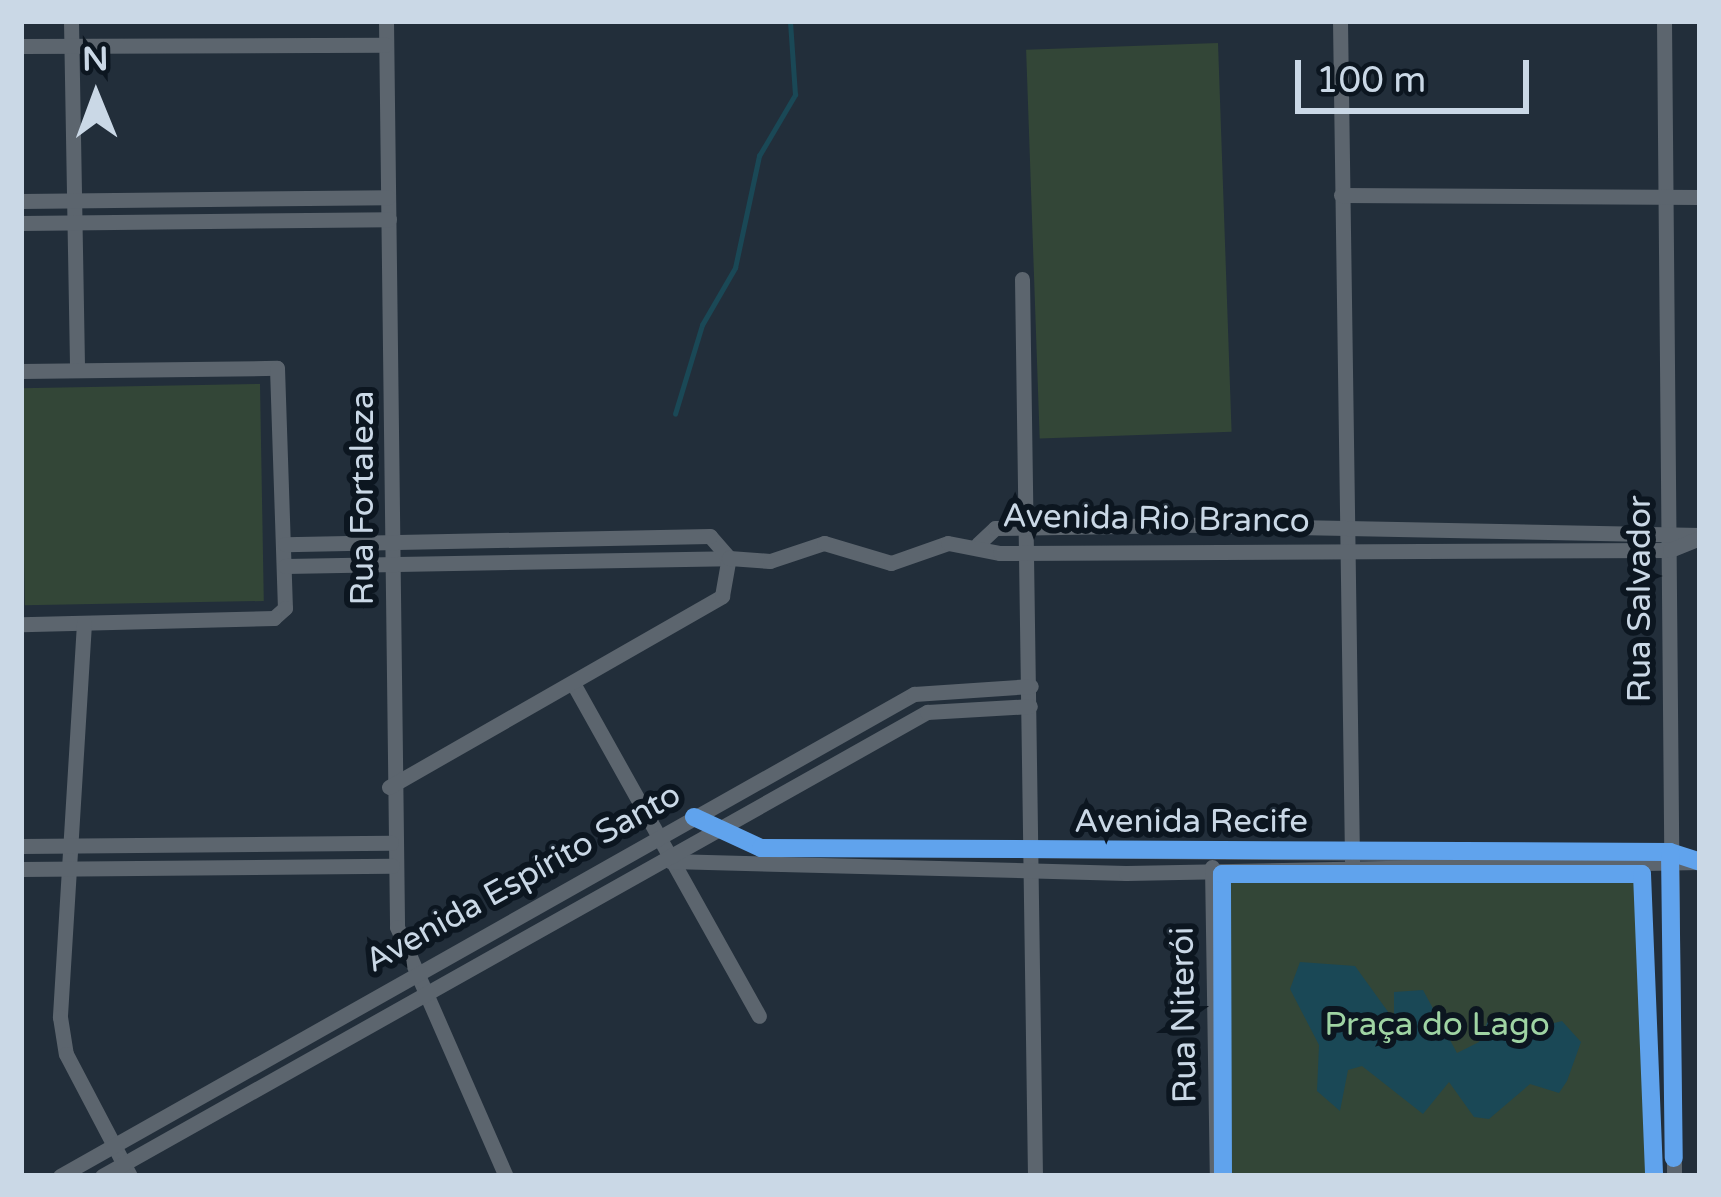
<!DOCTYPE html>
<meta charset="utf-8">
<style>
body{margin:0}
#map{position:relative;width:1721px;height:1197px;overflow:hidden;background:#222e3a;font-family:"Varela Round",sans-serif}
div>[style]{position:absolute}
.green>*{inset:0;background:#334637;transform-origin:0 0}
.water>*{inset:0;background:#1a4856}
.stream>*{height:4.5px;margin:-2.25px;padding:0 2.25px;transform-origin:2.25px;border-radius:2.25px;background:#1a4856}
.minor>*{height:15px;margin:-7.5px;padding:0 7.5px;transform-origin:7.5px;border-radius:7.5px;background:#5c656e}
.cycleway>*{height:18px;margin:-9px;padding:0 9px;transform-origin:9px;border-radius:9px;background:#60a3ed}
span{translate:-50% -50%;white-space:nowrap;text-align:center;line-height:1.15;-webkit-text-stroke:12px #0c1620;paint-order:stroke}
.street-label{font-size:33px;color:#cad8e6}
.park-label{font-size:33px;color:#9fd4a3}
.frame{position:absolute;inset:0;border:24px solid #cad8e6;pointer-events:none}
.north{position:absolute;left:36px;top:36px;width:120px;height:120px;-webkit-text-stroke:9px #0c1620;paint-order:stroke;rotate:359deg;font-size:33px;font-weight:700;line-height:48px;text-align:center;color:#cad8e6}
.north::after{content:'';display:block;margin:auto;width:42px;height:54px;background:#cad8e6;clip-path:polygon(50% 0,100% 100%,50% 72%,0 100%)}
.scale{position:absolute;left:1295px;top:60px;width:234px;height:54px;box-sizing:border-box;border:6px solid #cad8e6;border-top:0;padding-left:15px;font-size:36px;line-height:42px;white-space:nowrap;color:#cad8e6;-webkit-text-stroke:9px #0c1620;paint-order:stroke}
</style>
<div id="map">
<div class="green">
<i style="left:1218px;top:43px;width:389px;height:192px;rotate:88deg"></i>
<i style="left:260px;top:384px;width:217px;height:239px;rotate:89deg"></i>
<i style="left:1222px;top:874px;width:425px;height:302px"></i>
</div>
<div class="water">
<i style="clip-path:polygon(1300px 962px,1355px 966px,1394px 1020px,1394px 992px,1423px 990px,1457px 1053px,1479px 1042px,1490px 1016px,1510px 1014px,1527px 1030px,1562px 1021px,1581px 1042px,1567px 1081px,1559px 1093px,1530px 1084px,1489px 1119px,1474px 1117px,1449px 1082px,1423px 1114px,1362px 1066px,1348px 1070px,1340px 1111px,1317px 1091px,1319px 1045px,1290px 989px)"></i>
</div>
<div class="stream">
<i style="left:675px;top:414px;width:93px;rotate:-73.1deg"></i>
<i style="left:702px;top:325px;width:66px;rotate:-59.9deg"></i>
<i style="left:735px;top:268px;width:115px;rotate:-77.9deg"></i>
<i style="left:759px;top:156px;width:71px;rotate:-59.5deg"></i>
<i style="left:795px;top:95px;width:74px;rotate:-93.9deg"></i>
</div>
<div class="minor">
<i style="left:71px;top:21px;width:349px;rotate:89deg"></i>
<i style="left:386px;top:21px;width:906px;rotate:89.3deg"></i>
<i style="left:397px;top:927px;width:272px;rotate:66.4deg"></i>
<i style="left:1340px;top:21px;width:841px;rotate:89.18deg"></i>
<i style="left:1664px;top:21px;width:1155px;rotate:89.5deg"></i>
<i style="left:21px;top:46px;width:365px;rotate:-0.2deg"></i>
<i style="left:1341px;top:195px;width:359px;rotate:0.3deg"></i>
<i style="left:21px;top:201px;width:367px;rotate:-0.6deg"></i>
<i style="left:21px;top:223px;width:368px;rotate:-0.6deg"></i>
<i style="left:1022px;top:279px;width:897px;rotate:89.17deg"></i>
<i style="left:21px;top:371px;width:256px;rotate:-0.7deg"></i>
<i style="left:277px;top:368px;width:240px;rotate:88.1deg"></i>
<i style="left:285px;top:608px;width:15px;rotate:138deg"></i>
<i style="left:274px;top:618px;width:253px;rotate:178.6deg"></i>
<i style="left:978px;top:544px;width:23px;rotate:-43deg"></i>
<i style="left:995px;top:528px;width:202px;rotate:-0.9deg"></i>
<i style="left:1197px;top:525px;width:503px;rotate:1.14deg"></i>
<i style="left:285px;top:566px;width:444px;rotate:-1deg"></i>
<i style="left:729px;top:558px;width:29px;rotate:-131deg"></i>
<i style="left:710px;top:536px;width:425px;rotate:178.9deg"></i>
<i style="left:84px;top:623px;width:395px;rotate:93.5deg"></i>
<i style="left:60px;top:1017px;width:37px;rotate:81deg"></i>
<i style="left:66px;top:1054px;width:138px;rotate:62.3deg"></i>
<i style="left:574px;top:685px;width:379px;rotate:60.8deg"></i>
<i style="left:389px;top:787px;width:384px;rotate:-29.8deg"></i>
<i style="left:722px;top:596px;width:39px;rotate:-80deg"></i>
<i style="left:729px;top:558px;width:41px;rotate:4.2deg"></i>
<i style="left:770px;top:561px;width:57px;rotate:-18.4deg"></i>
<i style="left:824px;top:543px;width:70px;rotate:16.6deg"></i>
<i style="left:891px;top:563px;width:60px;rotate:-19.3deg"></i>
<i style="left:948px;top:543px;width:53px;rotate:10.9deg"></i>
<i style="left:1000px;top:553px;width:670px;rotate:-0.26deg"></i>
<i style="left:1670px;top:550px;width:32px;rotate:-22deg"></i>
<i style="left:694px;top:817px;width:74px;rotate:24.8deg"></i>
<i style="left:761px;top:848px;width:917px;rotate:0.44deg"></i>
<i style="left:21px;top:846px;width:370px;rotate:-0.5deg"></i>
<i style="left:670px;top:861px;width:456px;rotate:1.5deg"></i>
<i style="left:1126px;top:873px;width:574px;rotate:-1.1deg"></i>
<i style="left:1212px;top:867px;width:309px;rotate:89.1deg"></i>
<i style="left:21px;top:869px;width:371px;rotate:-0.5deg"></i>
<i style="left:60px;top:1176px;width:981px;rotate:-29.44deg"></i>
<i style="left:914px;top:694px;width:117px;rotate:-3.9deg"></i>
<i style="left:102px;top:1176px;width:947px;rotate:-29.35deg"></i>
<i style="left:927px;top:712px;width:103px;rotate:-3.3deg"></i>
</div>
<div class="cycleway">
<i style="left:694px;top:817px;width:74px;rotate:24.8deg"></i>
<i style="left:761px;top:848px;width:909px;rotate:0.25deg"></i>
<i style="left:1670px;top:852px;width:32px;rotate:18deg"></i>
<i style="left:1670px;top:852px;width:306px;rotate:89.3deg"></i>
<i style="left:1223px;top:1176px;width:302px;rotate:-90.2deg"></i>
<i style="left:1222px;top:874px;width:420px"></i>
<i style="left:1642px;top:874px;width:302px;rotate:87.7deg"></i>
</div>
<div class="street-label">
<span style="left:363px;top:498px;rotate:-90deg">Rua Fortaleza</span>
<span style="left:1156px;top:519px;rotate:1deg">Avenida Rio Branco</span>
<span style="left:1640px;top:599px;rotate:-90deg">Rua Salvador</span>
<span style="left:1191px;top:822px">Avenida Recife</span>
<span style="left:523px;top:878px;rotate:-29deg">Avenida Espírito Santo</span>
<span style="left:1184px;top:1015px;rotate:-91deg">Rua Niterói</span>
</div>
<div class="park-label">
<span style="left:1437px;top:1025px">Praça do Lago</span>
</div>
<div class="frame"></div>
<div class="north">N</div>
<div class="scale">100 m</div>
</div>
